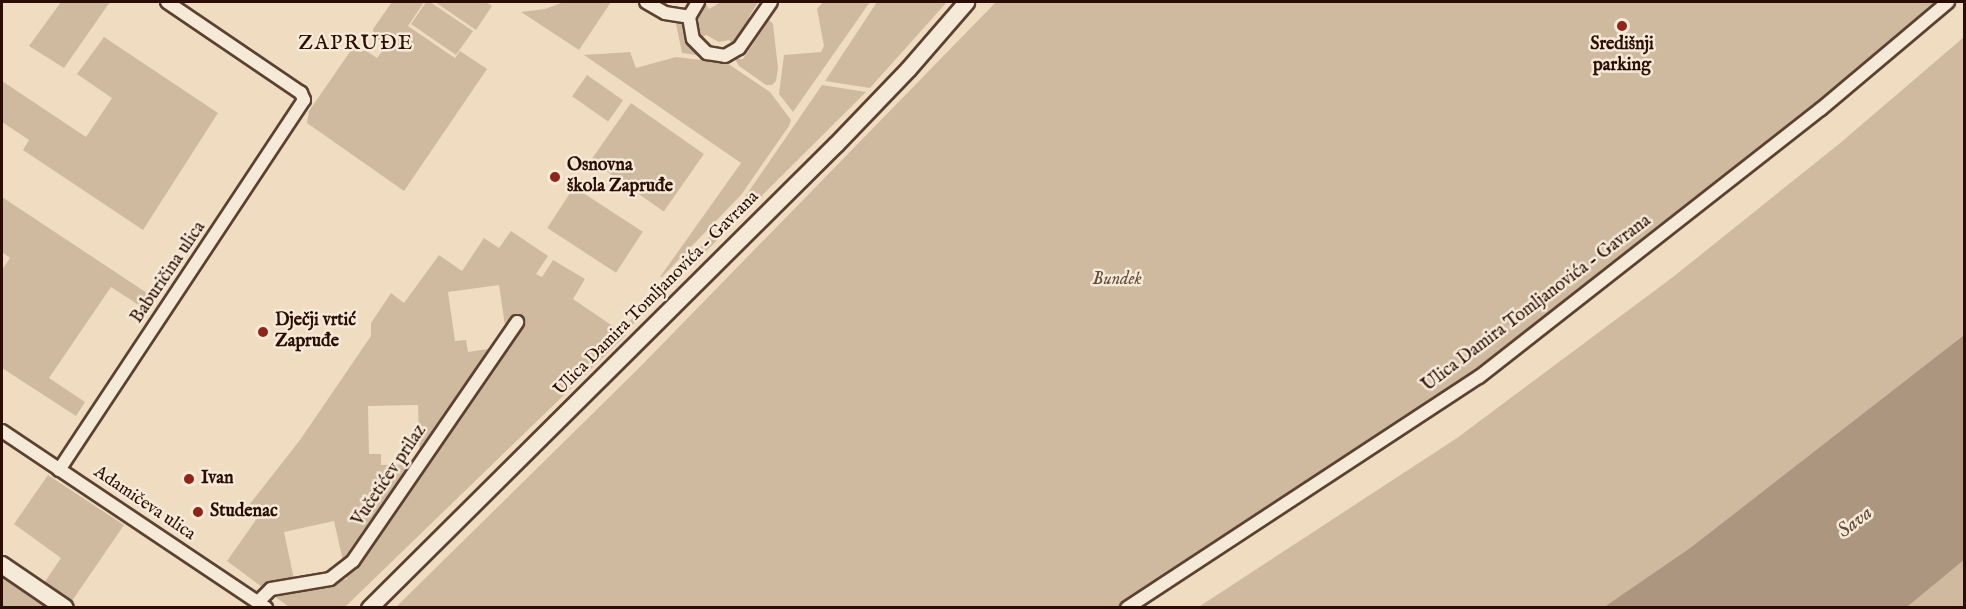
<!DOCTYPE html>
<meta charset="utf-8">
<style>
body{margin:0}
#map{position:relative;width:1966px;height:609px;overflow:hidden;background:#f0ddc1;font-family:"IM FELL English",serif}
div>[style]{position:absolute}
.green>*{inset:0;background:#cfbaa0;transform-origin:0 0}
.water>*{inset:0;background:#ad9680}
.roads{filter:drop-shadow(2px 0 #5c4131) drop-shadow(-2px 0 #5c4131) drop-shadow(0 2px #5c4131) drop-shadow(0 -2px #5c4131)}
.minor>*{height:12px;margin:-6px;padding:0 6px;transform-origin:6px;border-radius:6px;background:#f5e9d7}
.tertiary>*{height:15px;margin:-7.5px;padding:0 7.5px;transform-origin:7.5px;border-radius:7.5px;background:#f5e9d7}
.secondary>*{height:16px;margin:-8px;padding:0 8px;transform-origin:8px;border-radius:8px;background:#f5e9d7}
.dots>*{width:16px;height:16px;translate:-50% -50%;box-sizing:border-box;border:3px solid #f5e9d7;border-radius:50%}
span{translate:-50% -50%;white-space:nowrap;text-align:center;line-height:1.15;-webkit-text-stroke:5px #f5e9d7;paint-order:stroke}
.poi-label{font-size:18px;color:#2b0d01;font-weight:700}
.left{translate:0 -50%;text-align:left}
.street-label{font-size:18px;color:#2b0d01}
.park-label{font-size:18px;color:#644a39;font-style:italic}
.water-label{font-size:20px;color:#664b3a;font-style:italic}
.quarter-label{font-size:21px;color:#2b0d01;letter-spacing:1.5px}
.frame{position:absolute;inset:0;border:3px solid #2b0d01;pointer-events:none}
</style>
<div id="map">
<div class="green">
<i style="clip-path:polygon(61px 2px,110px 2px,64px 68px,29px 46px)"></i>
<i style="clip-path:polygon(392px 2px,424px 2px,408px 26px,455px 58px,460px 51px,487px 69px,404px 191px,307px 123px,309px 111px,354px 46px,361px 52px,365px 50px,377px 58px,387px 45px,374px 37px,373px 29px)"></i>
<i style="clip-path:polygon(426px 2px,430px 2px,473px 31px,456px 55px,411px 24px)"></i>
<i style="clip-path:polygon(435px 2px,486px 2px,492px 6px,476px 30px)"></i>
<i style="clip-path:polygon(564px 2px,611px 2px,579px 50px,521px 12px,545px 9px)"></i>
<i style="clip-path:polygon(705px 2px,709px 9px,721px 2px,758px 2px,749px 17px,753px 22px,743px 37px,726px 51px,731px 42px,729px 40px,719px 42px,706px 35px,699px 39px,697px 13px)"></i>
<i style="clip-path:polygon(823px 2px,870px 2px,793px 112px,779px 94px,784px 55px,821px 52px,824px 46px,817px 9px)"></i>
<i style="clip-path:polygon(877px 2px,947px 2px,870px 88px,825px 81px)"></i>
<i style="clip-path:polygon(996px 2px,1943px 2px,1825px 104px,1490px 366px,1186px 565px,1117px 607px,395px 608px,638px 369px)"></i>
<i style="clip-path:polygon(675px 19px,682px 23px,690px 43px,702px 56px,682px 53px)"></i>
<i style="clip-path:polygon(769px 20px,773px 24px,778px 68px,776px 81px,772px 85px,766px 85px,739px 66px,735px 59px,743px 59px)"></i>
<i style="clip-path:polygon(104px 37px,218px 113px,143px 230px,23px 150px,29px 140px,2px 122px,2px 81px,86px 137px,112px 98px,77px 74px)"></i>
<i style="clip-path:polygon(1964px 37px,1964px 335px,1690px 548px,1604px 607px,1197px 608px,1457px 438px,1673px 277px,1839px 144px)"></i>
<i style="clip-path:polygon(630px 52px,636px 68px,676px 57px,727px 63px,770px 92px,791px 120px,789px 126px,741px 195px,662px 277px,660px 277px,741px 163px,584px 55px)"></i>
<i style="left:587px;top:75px;width:44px;height:26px;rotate:35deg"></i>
<i style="clip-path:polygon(evenodd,822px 85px,866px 92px,624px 333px,626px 335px,345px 607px,289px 607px,227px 561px,260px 514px,249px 505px,300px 440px,371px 336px,371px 323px,391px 293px,404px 303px,439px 255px,462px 271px,484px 238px,499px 248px,511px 231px,548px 256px,536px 274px,542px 277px,553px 260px,585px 279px,573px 299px,620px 331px,690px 259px,747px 194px,822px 85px,499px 285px,508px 346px,468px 352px,466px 340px,455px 341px,448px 292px,499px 285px,822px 85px,418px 405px,420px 464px,381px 465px,381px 454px,369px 454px,368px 406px,418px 405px,822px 85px,334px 521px,347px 579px,308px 588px,305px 577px,294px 579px,284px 532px,334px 521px)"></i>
<i style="left:631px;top:103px;width:89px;height:70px;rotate:35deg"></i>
<i style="left:574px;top:187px;width:82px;height:49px;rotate:33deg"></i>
<i style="clip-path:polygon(2px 197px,156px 299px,148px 311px,111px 287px,49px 378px,85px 402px,76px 416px,2px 368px,2px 270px,10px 258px,2px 252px)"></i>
<i style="clip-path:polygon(48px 475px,124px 525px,72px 601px,44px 583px,61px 558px,14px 524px)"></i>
<i style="clip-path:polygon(1964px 560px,1964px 607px,1907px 607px)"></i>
<i style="clip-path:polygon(2px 577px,48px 607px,2px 607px)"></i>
</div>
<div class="water">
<i style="clip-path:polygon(1964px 335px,1964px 560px,1907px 607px,1604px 607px,1690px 548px)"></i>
</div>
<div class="roads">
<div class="minor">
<i style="left:646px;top:2px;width:22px;rotate:30deg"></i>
<i style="left:665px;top:13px;width:24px;rotate:9deg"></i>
<i style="left:698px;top:2px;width:17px;rotate:121deg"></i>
<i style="left:689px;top:17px;width:22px;rotate:80deg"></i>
<i style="left:693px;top:39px;width:20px;rotate:45deg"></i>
<i style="left:707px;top:53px;width:18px;rotate:9deg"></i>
<i style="left:725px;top:56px;width:16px;rotate:-30deg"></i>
<i style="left:739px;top:48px;width:56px;rotate:-55.2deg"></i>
<i style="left:2px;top:431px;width:318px;rotate:33.8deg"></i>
<i style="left:59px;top:470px;width:444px;rotate:-56.5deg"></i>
<i style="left:304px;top:100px;width:8px;rotate:-113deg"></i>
<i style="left:301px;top:93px;width:162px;rotate:-145.8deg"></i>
<i style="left:258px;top:602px;width:18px;rotate:-45deg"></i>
<i style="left:271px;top:589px;width:60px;rotate:-9.6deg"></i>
<i style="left:330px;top:579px;width:29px;rotate:-38deg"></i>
<i style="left:353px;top:561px;width:290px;rotate:-55.5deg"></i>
<i style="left:1127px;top:608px;width:421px;rotate:-33.3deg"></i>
<i style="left:1479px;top:377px;width:434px;rotate:-38.1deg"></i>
<i style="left:1821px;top:109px;width:166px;rotate:-40.1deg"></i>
</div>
<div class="tertiary">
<i style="left:369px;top:608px;width:658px;rotate:-44.82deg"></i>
<i style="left:836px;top:144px;width:104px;rotate:-46.2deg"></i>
<i style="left:908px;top:69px;width:89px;rotate:-49.1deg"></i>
</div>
<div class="secondary">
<i style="left:2px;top:565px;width:76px;rotate:34.3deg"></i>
</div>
</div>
<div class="dots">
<i style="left:1622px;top:26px;background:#8f2418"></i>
<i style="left:555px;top:177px;background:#8f2418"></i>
<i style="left:263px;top:332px;background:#8f2418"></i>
<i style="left:189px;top:479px;background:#8f2418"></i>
<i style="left:198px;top:512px;background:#8f2418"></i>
</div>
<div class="poi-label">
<span style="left:1622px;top:56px">Središnji<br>parking</span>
<span class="left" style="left:567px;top:177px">Osnovna<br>škola Zapruđe</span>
<span class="left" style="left:275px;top:332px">Dječji vrtić<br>Zapruđe</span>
<span class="left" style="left:201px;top:479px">Ivan</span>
<span class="left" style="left:210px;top:512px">Studenac</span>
</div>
<div class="street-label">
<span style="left:169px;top:273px;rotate:-56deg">Baburičina ulica</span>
<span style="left:657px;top:294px;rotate:-45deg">Ulica Damira Tomljanovića - Gavrana</span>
<span style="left:1537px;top:304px;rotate:-37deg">Ulica Damira Tomljanovića - Gavrana</span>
<span style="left:390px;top:476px;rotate:-56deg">Vučetićev prilaz</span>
<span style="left:144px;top:504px;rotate:34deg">Adamičeva ulica</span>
</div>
<div class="park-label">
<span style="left:1117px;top:280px">Bundek</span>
</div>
<div class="water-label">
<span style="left:1855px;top:522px;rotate:-38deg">Sava</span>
</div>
<div class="quarter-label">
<span style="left:356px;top:44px">ZAPRUĐE</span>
</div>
<div class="frame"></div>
</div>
